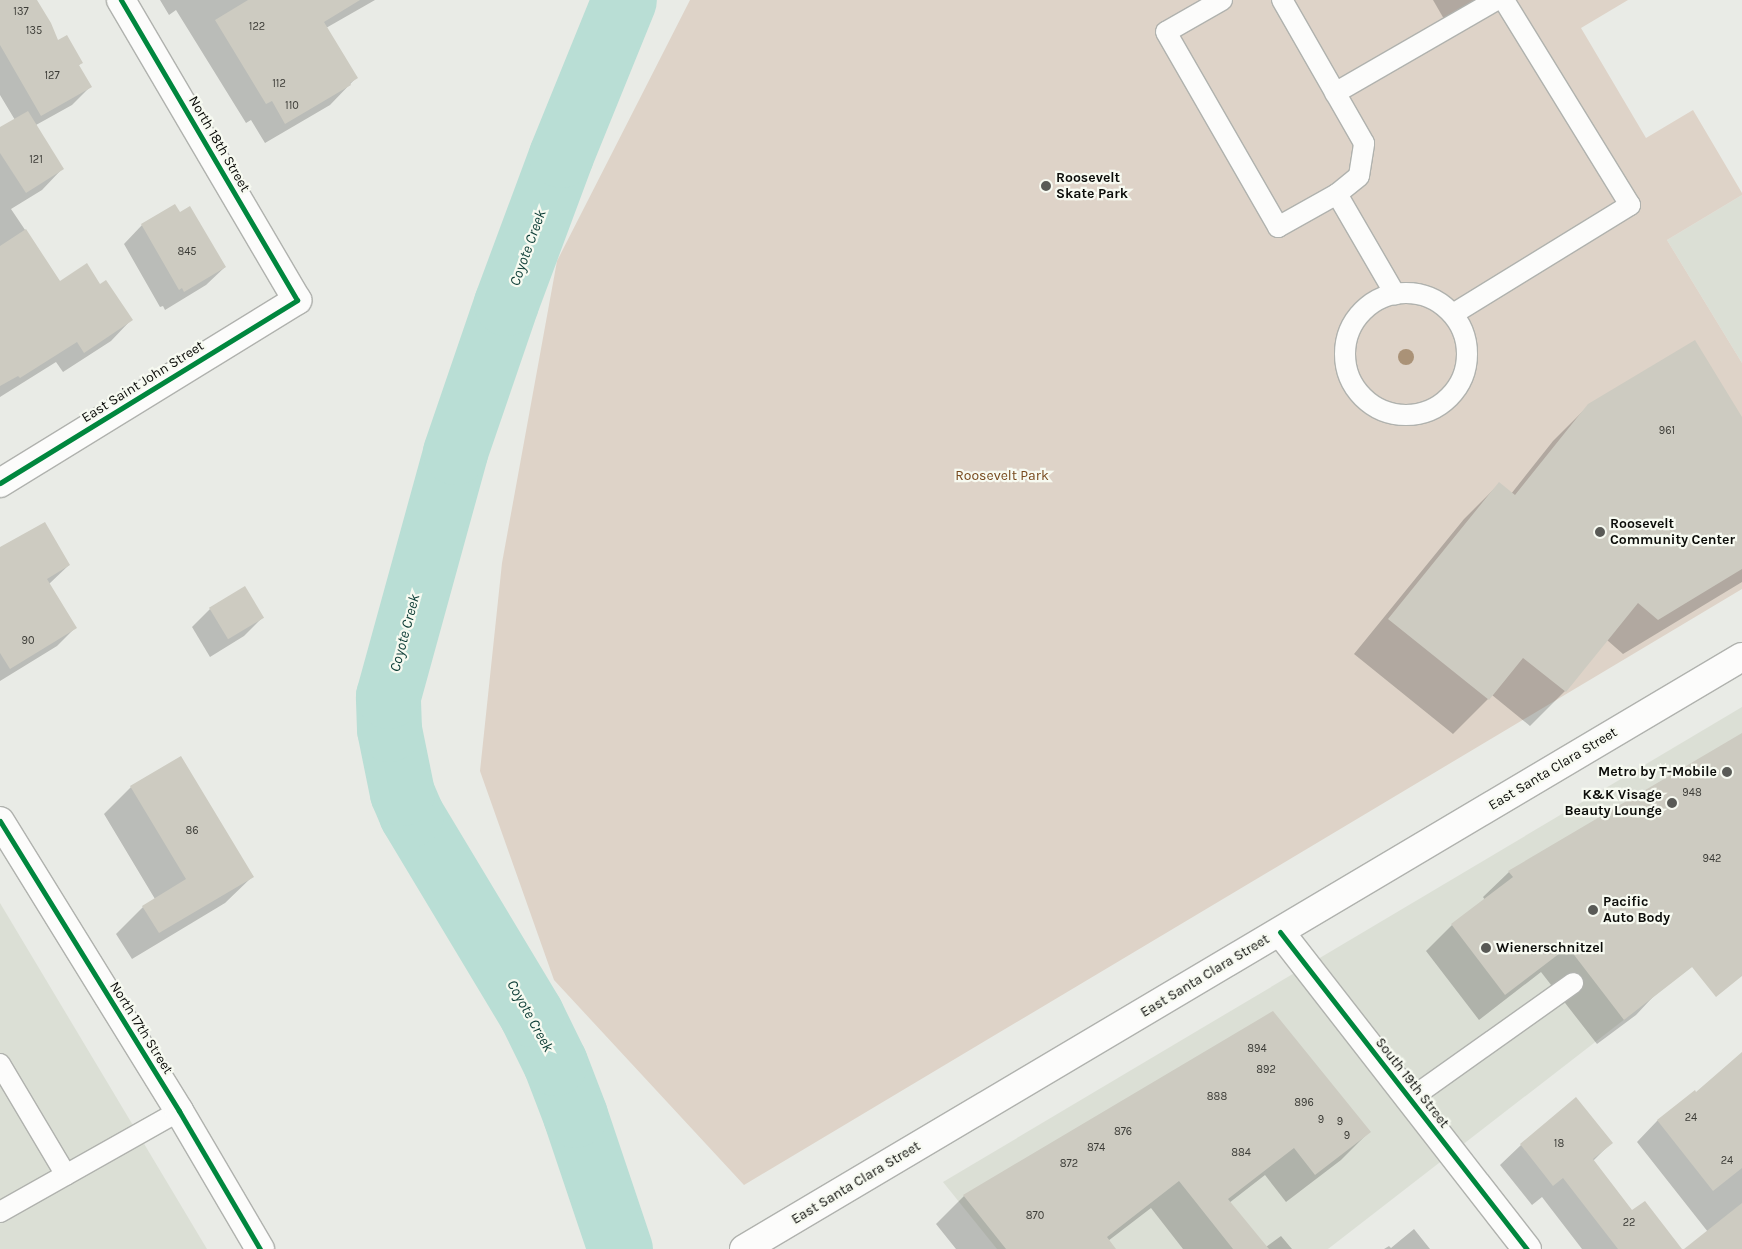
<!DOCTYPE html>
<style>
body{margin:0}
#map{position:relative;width:1742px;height:1249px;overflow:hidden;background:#e9ebe6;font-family:Karla,sans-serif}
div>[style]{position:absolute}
.built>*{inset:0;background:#dbdfd5}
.green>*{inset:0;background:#ded3c8}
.shadow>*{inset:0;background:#0003}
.river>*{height:65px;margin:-32.5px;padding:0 32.5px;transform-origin:32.5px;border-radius:32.5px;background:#b9ded5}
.building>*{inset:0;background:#cdcbc1;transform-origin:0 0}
.roads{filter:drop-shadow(1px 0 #b0b2ae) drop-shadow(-1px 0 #b0b2ae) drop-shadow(0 1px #b0b2ae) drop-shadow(0 -1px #b0b2ae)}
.service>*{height:20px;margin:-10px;padding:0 10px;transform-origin:10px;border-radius:10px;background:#fcfcfb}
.service>.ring{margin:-10px;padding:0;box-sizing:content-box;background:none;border:20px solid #fcfcfb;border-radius:50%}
.minor>*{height:28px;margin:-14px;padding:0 14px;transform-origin:14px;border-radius:14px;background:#fcfcfb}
.tertiary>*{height:28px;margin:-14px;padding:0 14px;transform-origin:14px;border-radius:14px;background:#fcfcfb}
.secondary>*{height:28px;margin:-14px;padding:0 14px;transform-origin:14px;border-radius:14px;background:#fcfcfb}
.primary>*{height:28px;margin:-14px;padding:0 14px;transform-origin:14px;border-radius:14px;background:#fcfcfb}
.cycleway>*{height:5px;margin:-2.5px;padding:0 2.5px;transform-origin:2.5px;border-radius:2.5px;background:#00873e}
.trees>*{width:16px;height:16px;margin:-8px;border-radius:50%;background:#aa9277}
.dots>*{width:14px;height:14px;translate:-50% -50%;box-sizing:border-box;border:2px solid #f7faf1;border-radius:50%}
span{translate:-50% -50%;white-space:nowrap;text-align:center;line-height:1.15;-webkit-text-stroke:4.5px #f7faf1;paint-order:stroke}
.number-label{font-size:11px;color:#3c3c37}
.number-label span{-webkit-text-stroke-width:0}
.street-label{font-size:14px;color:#0b0c09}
.poi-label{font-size:14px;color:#0b0c09;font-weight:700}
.left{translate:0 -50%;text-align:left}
.right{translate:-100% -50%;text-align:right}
.park-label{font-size:14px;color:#77491d}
.water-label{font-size:15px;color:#0c3c35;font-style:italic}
</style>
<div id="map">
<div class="built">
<i style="clip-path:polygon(1742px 195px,1742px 363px,1667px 240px)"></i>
<i style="clip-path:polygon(1742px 707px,1742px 925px,1692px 967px,1328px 1249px,997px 1249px,943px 1182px)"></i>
<i style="clip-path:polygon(0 903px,207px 1249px,0 1249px)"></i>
</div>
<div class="green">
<i style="clip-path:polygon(690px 0,1628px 0,1581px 28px,1646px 138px,1693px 110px,1742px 193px,1742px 195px,1667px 240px,1742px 363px,1742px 589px,744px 1185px,554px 980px,480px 771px,502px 563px,557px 261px)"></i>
</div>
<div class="shadow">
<i style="clip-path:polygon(0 0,36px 0,57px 42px,82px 62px,78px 66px,90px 87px,72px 105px,36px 125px,62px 169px,42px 190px,11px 209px,60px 282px,100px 286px,131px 320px,111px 341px,63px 372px,56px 362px,0 397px,0 128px,15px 120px,0 95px)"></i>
<i style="clip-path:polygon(160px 0,375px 0,326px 28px,356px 78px,330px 105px,265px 143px,251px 120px,246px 123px,176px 10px,169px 15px)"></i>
<i style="clip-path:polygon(1433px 0,1476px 0,1444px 19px)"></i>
<i style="clip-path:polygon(142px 225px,225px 267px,206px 285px,165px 310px,163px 306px,160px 307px,124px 244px)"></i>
<i style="clip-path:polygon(1589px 405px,1742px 420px,1742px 582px,1623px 654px,1607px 640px,1565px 691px,1530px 726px,1492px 695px,1453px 734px,1354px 654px,1464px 519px,1499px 484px,1511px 494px,1553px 441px)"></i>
<i style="clip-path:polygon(0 550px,69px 565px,49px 584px,75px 628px,57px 646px,0 681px)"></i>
<i style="clip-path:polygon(210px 609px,262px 618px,244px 636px,210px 657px,192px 627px)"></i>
<i style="clip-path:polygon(1732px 740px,1742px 752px,1742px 902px,1636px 1015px,1597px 1044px,1541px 972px,1479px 1020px,1426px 951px,1452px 925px,1485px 900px,1483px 897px,1509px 872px)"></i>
<i style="clip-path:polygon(131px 787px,252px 877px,225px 903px,132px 959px,116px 934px,143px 907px,155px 899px,104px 814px)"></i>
<i style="clip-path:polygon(1742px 1054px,1742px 1249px,1686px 1249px,1708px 1232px,1637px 1142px,1657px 1121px,1695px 1092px,1696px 1094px)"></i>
<i style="clip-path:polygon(1369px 1132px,1341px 1160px,1286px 1202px,1265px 1175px,1229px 1203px,1266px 1247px,1281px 1236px,1292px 1249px,1183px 1249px,1151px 1208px,1108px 1241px,1114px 1249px,956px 1249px,936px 1224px,964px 1196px)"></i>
<i style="clip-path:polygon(1611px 1143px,1593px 1161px,1632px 1211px,1681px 1249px,1582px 1249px,1542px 1197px,1532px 1205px,1500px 1165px,1521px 1145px)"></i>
<i style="clip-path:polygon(1414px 1229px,1430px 1249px,1384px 1249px,1389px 1246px,1391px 1248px)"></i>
</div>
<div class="river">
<i style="left:620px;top:1249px;width:141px;rotate:-108.6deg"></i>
<i style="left:575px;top:1115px;width:56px;rotate:-111deg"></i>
<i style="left:555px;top:1063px;width:55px;rotate:-116.1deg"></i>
<i style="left:531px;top:1014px;width:233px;rotate:-121deg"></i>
<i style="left:411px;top:814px;width:23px;rotate:-113deg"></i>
<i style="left:402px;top:793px;width:65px;rotate:-101.5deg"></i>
<i style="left:389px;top:729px;width:33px;rotate:-92deg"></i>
<i style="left:388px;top:696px;width:253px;rotate:-74.6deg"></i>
<i style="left:455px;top:452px;width:157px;rotate:-71.1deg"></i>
<i style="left:506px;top:303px;width:158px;rotate:-69.6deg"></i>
<i style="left:561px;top:155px;width:167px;rotate:-67.9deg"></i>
</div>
<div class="building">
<i style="clip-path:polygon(0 0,37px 0,51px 23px,58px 40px,67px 35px,83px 63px,79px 65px,92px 87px,41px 116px,0 45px)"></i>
<i style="clip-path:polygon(248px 0,360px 0,324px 22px,358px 78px,350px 83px,351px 85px,285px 124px,272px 101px,266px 104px,215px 20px)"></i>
<i style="clip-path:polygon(28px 111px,64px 169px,26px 193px,0 153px,0 127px)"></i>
<i style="clip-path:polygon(175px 204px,180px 212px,190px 206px,226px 267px,184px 292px,182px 288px,179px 290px,141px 224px)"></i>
<i style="clip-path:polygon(26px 229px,60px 281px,87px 263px,100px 284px,106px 280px,133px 320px,84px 353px,77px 342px,20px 378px,18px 376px,0 386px,0 246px)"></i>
<i style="clip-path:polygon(1695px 340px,1742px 417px,1742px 569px,1658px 620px,1638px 603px,1566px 692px,1523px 658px,1489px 700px,1388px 619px,1499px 482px,1515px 495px,1588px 404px)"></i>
<i style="clip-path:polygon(45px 522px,70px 565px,47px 579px,77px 628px,10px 669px,0 653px,0 547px)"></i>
<i style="left:245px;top:586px;width:37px;height:42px;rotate:59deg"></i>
<i style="clip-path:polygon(1742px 733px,1742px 976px,1716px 997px,1692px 967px,1624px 1020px,1568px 947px,1505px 995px,1451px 924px,1513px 877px,1508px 871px)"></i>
<i style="clip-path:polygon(181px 756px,254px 877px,159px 933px,142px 906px,186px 879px,130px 786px)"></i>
<i style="clip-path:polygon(1273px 1011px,1371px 1132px,1315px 1175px,1294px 1148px,1228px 1199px,1269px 1249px,1233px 1249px,1179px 1181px,1107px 1237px,1116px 1249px,1006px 1249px,963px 1195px)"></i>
<i style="clip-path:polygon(1742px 1052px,1742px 1168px,1713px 1191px,1657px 1120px,1695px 1090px,1696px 1092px)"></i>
<i style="clip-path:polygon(1576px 1097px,1613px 1143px,1593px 1159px,1632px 1210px,1645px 1201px,1682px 1249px,1618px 1249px,1563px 1178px,1553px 1186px,1520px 1144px)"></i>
<i style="clip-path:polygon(1742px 1203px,1742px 1249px,1684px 1249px)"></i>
</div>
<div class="roads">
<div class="service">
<i style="left:1222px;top:0;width:64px;rotate:150.3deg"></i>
<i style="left:1166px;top:32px;width:225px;rotate:60.1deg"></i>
<i style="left:1278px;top:227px;width:68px;rotate:-29.2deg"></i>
<i style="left:1337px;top:194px;width:28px;rotate:-39deg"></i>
<i style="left:1359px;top:176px;width:33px;rotate:-81deg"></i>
<i style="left:1364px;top:143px;width:165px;rotate:-119.8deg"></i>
<i style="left:1335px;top:93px;width:186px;rotate:-30deg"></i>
<i style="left:1337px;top:194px;width:116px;rotate:59.9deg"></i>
<i class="ring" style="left:1345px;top:293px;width:102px;height:102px"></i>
<i style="left:1453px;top:314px;width:208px;rotate:-31.6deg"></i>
<i style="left:1630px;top:205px;width:241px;rotate:-121.6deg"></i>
<i style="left:0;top:1064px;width:129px;rotate:59.3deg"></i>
<i style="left:1410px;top:1099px;width:200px;rotate:-35.4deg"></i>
<i style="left:0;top:1212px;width:206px;rotate:-29.4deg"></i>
</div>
<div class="minor">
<i style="left:0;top:483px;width:349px;rotate:-31.6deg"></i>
<i style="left:1280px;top:932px;width:402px;rotate:52.1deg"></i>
</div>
<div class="tertiary">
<i style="left:121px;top:0;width:348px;rotate:59.6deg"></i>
</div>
<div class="secondary">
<i style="left:0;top:821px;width:341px;rotate:58.3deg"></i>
<i style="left:179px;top:1111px;width:160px;rotate:59.6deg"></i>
</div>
<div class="primary">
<i style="left:744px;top:1249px;width:1160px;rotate:-30.68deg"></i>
</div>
</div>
<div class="cycleway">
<i style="left:0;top:483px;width:349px;rotate:-31.6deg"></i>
<i style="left:297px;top:300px;width:348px;rotate:-120.4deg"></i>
<i style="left:0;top:821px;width:341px;rotate:58.3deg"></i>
<i style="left:179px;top:1111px;width:160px;rotate:59.6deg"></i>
<i style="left:1280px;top:932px;width:402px;rotate:52.1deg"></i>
</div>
<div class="trees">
<i style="left:1406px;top:357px"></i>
</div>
<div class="dots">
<i style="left:1046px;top:186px;background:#595a56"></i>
<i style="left:1600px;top:532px;background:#595a56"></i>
<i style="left:1727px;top:772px;background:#595a56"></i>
<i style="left:1672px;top:803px;background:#595a56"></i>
<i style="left:1593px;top:910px;background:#595a56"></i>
<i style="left:1486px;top:948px;background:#595a56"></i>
</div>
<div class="number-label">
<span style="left:21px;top:12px">137</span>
<span style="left:257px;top:27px">122</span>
<span style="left:34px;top:31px">135</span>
<span style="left:52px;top:76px">127</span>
<span style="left:279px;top:84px">112</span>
<span style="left:292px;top:106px">110</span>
<span style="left:36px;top:160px">121</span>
<span style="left:187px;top:252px">845</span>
<span style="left:1667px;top:431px">961</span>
<span style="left:28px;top:641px">90</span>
<span style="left:1692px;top:793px">948</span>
<span style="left:192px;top:831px">86</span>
<span style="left:1712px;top:859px">942</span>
<span style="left:1257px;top:1049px">894</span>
<span style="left:1266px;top:1070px">892</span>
<span style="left:1217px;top:1097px">888</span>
<span style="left:1304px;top:1103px">896</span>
<span style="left:1691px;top:1118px">24</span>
<span style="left:1321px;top:1120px">9</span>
<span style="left:1340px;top:1122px">9</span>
<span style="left:1123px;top:1132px">876</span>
<span style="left:1347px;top:1136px">9</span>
<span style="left:1559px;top:1144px">18</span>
<span style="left:1096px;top:1148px">874</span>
<span style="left:1241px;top:1153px">884</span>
<span style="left:1727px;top:1161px">24</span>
<span style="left:1069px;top:1164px">872</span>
<span style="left:1035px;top:1216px">870</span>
<span style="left:1629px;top:1223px">22</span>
</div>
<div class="street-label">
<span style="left:219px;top:144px;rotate:60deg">North 18th Street</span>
<span style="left:143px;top:382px;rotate:-32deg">East Saint John Street</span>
<span style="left:1553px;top:769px;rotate:-31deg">East Santa Clara Street</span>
<span style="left:1205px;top:976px;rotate:-31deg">East Santa Clara Street</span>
<span style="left:141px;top:1028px;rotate:58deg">North 17th Street</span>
<span style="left:1412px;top:1083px;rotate:52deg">South 19th Street</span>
<span style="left:856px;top:1183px;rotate:-31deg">East Santa Clara Street</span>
</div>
<div class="poi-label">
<span class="left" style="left:1056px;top:186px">Roosevelt<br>Skate Park</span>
<span class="left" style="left:1610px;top:532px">Roosevelt<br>Community Center</span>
<span class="right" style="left:1717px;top:772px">Metro by T-Mobile</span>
<span class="right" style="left:1662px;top:803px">K&amp;K Visage<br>Beauty Lounge</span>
<span class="left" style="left:1603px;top:910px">Pacific<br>Auto Body</span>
<span class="left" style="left:1496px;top:948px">Wienerschnitzel</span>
</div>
<div class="park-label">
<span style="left:1002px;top:476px">Roosevelt Park</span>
</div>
<div class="water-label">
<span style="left:528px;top:248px;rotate:-70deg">Coyote Creek</span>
<span style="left:405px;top:633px;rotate:-75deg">Coyote Creek</span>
<span style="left:530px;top:1016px;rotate:61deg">Coyote Creek</span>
</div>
</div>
